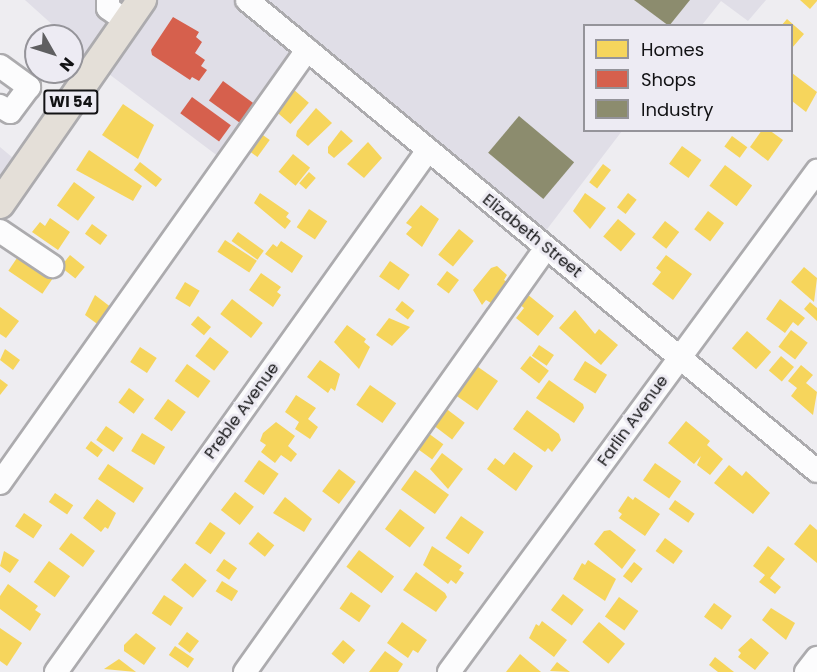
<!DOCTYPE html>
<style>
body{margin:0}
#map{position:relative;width:817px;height:672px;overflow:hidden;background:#eeedf1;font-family:Poppins,sans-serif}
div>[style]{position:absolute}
.built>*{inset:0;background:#e0dee7}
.homes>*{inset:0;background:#f6d55c;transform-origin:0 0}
.shops>*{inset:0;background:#d6604d;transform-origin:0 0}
.industry>*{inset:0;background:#8c8c6e;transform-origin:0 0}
.roads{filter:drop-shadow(2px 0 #acabae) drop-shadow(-2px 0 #acabae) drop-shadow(0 2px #acabae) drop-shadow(0 -2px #acabae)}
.minor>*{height:22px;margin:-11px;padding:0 11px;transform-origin:11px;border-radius:11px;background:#fcfcfd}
.major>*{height:28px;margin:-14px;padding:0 14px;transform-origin:14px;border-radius:14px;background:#e4dfd8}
span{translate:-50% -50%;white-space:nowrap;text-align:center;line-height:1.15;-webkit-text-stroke:6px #edebf3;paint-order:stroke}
.shield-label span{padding:2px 4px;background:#edebf3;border:2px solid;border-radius:4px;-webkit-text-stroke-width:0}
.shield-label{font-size:15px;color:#121214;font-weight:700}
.street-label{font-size:16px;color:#121214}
.legend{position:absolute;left:583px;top:24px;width:210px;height:108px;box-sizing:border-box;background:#edebf3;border:2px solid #95949a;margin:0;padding:8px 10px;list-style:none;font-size:18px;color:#121214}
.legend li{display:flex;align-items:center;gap:12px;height:30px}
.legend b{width:30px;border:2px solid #95949a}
.north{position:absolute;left:24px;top:24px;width:60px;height:60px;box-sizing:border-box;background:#edebf3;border:2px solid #95949a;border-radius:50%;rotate:129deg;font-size:16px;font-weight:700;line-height:24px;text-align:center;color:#121214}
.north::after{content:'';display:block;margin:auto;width:21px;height:27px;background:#5f5f61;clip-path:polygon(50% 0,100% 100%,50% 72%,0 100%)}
</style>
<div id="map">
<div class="built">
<i style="clip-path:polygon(25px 0,766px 0,748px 21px,721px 1px,702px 25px,584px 26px,584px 130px,622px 131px,538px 241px,308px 50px,227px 163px,97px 65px,72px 43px,72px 36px,65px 36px)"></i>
<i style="clip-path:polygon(0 147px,25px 168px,0 204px)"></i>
</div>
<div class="homes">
<i style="clip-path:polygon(800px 0,817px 0,817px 1px,810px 9px)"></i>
<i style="clip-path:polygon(787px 19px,804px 34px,792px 48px,792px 26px,781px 26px)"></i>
<i style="clip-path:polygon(792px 73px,817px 92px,806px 112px,792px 101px)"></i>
<i style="left:293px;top:89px;width:21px;height:28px;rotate:41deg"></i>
<i style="clip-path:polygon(123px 104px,154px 125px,138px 159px,102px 135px)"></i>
<i style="clip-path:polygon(316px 108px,332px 123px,308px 146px,296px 136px,297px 131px)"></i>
<i style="left:256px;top:130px;width:17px;height:21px;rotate:36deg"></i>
<i style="clip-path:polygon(341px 130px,353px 141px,334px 158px,328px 153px,328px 147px)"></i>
<i style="clip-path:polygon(762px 130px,769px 130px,783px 140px,768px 161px,750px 147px)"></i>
<i style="left:732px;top:136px;width:19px;height:13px;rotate:36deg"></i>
<i style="clip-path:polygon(368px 142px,382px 158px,364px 178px,347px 164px)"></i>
<i style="left:682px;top:146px;width:24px;height:22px;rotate:36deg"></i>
<i style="clip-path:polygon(89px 150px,142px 186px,133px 201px,76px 170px)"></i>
<i style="left:293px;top:154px;width:22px;height:23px;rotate:39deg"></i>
<i style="left:140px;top:162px;width:28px;height:10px;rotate:38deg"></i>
<i style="left:603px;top:164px;width:10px;height:23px;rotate:37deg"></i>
<i style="left:725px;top:165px;width:34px;height:26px;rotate:37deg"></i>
<i style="left:309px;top:172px;width:9px;height:15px;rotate:41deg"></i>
<i style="left:74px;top:182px;width:26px;height:29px;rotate:36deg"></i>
<i style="clip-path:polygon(260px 193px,289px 213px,286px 217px,291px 221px,285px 229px,254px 203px)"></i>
<i style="clip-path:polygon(585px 193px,606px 208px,590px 229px,573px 211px)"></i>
<i style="left:628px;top:193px;width:11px;height:18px;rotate:38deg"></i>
<i style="clip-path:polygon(421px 205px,439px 219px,422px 247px,406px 234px,412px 227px,406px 223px)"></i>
<i style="left:309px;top:209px;width:22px;height:22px;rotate:34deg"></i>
<i style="left:708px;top:211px;width:20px;height:23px;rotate:37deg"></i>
<i style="clip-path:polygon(50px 218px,70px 232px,58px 250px,32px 232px,40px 222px,45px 226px)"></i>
<i style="left:618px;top:219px;width:23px;height:23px;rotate:40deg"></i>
<i style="left:665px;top:221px;width:18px;height:21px;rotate:38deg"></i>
<i style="left:92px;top:224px;width:19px;height:12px;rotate:36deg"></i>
<i style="left:459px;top:229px;width:19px;height:33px;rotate:39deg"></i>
<i style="left:238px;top:232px;width:32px;height:11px;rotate:36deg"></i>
<i style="left:225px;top:240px;width:38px;height:14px;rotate:33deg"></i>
<i style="clip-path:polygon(281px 241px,303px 256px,292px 273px,265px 254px,273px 244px,277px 247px)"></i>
<i style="left:19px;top:255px;width:41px;height:19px;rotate:34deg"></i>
<i style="left:70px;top:255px;width:19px;height:15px;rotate:39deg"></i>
<i style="clip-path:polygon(666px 255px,692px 274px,673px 300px,652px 284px,661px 272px,656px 268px)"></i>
<i style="left:390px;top:261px;width:24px;height:19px;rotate:35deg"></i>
<i style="clip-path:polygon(497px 266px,507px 275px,504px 280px,507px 282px,491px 303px,486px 300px,482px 305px,473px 290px,491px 268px)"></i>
<i style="clip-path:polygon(804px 267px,817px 278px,814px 302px,791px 282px)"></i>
<i style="left:447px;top:271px;width:15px;height:17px;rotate:37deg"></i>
<i style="clip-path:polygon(261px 273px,281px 287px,277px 292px,281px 295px,273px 307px,249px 290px)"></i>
<i style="left:185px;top:282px;width:17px;height:19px;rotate:31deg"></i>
<i style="clip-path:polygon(527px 294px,554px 316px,538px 336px,516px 318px,524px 308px,519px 304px)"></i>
<i style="clip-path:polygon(95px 295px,112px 308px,100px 326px,85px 315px)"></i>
<i style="left:232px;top:299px;width:39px;height:19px;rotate:38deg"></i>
<i style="clip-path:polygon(780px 299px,805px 318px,798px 326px,793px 322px,785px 333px,766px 319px)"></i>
<i style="left:402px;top:301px;width:16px;height:11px;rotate:38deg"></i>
<i style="clip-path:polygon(810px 302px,817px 308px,817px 321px,804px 309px)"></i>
<i style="clip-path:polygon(0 307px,19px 321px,6px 338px,0 334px)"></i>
<i style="clip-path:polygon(575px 310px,595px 334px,599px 329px,618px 345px,601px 365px,559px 328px)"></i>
<i style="left:198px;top:316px;width:17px;height:11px;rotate:40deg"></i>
<i style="clip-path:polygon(389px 318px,410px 327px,392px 346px,376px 335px)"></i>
<i style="clip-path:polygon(347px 325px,366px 339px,364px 342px,370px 347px,359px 369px,334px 342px)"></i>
<i style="left:791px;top:330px;width:21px;height:21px;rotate:37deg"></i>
<i style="left:747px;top:331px;width:32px;height:23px;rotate:41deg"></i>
<i style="left:210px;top:337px;width:24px;height:24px;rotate:38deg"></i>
<i style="left:539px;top:345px;width:18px;height:13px;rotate:34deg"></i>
<i style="left:140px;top:347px;width:20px;height:18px;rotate:33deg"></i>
<i style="clip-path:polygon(5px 349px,20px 360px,13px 370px,0 360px)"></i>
<i style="left:530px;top:356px;width:24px;height:16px;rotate:38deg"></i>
<i style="left:781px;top:356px;width:17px;height:19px;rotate:40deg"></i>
<i style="clip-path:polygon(320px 360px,340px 374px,335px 391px,331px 388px,328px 393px,307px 377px)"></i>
<i style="left:585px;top:361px;width:26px;height:22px;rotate:32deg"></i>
<i style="left:471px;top:362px;width:33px;height:36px;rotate:35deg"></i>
<i style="left:187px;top:364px;width:29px;height:21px;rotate:36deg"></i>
<i style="clip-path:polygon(801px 365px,813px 375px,806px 383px,817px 392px,813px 415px,791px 396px,797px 388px,788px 381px)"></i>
<i style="clip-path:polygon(0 379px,8px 385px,0 395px)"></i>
<i style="clip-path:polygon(549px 380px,583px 404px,584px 408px,574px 423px,536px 398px)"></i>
<i style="left:370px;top:385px;width:32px;height:24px;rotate:35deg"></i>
<i style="left:129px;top:388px;width:19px;height:18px;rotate:36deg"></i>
<i style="clip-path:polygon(296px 395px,316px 408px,308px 419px,318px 427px,310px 439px,295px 429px,299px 422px,285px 412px)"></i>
<i style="left:168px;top:399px;width:22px;height:24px;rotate:36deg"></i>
<i style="left:444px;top:407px;width:26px;height:21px;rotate:37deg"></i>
<i style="clip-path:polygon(527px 410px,559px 434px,561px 440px,552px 452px,548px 448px,545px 452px,513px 429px)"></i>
<i style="clip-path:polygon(686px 421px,710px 441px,707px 445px,723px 459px,710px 475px,697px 465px,701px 456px,694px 464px,668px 443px)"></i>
<i style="clip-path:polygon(276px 422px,295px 436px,288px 446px,297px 454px,291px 462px,281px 455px,275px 463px,261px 452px,266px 445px,260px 441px,263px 433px)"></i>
<i style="left:106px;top:426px;width:21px;height:17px;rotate:35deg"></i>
<i style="left:142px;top:433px;width:27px;height:21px;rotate:31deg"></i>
<i style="left:428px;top:433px;width:19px;height:19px;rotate:36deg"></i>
<i style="left:91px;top:441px;width:15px;height:9px;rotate:37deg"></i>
<i style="clip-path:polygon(514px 452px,533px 466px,516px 491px,487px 469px,495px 458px,504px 465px)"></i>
<i style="clip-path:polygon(442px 453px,463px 469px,448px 489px,430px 469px)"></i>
<i style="left:259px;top:460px;width:24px;height:26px;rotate:35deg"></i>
<i style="left:655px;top:463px;width:32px;height:21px;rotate:35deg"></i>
<i style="left:108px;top:464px;width:43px;height:18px;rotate:34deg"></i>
<i style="clip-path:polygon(729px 465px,742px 476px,746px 471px,770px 493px,753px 514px,714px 483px)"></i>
<i style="left:339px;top:469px;width:21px;height:28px;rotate:37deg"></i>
<i style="left:415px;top:470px;width:42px;height:24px;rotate:36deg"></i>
<i style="left:235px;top:492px;width:24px;height:23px;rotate:38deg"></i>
<i style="left:55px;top:493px;width:22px;height:11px;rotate:34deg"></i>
<i style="clip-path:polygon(628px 496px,633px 500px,635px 497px,660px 514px,645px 536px,619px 518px,622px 514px,618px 511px)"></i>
<i style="clip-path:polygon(285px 497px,312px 519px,304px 532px,273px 513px)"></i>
<i style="clip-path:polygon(97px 499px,116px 513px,108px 529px,105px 527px,101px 532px,83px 518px)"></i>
<i style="left:675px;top:500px;width:24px;height:11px;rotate:35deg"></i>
<i style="left:400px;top:509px;width:31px;height:25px;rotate:37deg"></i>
<i style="left:24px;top:513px;width:22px;height:16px;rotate:34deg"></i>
<i style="left:461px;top:516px;width:28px;height:27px;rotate:35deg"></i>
<i style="left:210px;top:522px;width:19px;height:26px;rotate:35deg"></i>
<i style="clip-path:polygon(810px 524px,817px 530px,817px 563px,794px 544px)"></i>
<i style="clip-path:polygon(610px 530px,636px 550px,622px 569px,594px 544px,604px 531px)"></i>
<i style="left:258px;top:532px;width:21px;height:15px;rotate:39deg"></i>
<i style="left:71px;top:533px;width:30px;height:20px;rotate:37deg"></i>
<i style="left:665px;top:538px;width:22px;height:16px;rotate:36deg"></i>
<i style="clip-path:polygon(432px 546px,462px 566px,459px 570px,464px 573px,456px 584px,451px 580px,448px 584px,423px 565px)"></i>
<i style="clip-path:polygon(768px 546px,785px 559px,770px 578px,781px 587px,775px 594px,759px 582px,765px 575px,753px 566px)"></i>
<i style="left:359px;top:550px;width:44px;height:21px;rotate:37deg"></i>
<i style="clip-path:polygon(4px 551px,19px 560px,10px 573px,0 566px)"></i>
<i style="left:224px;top:559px;width:16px;height:14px;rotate:35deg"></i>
<i style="clip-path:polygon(588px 560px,616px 579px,605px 601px,573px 579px,582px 563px,585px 565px)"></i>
<i style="left:49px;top:561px;width:26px;height:26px;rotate:36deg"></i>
<i style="left:634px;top:562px;width:11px;height:18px;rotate:38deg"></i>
<i style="left:185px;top:563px;width:28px;height:22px;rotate:39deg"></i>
<i style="clip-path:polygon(416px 572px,445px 593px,447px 597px,436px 612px,403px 590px)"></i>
<i style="left:222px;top:581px;width:19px;height:12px;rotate:32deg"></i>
<i style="clip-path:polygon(8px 584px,38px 606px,35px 610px,41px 614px,30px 631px,0 609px,0 596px)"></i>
<i style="left:351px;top:592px;width:24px;height:20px;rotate:35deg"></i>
<i style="left:563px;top:594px;width:26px;height:20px;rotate:37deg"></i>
<i style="left:164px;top:595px;width:23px;height:22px;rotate:34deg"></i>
<i style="left:619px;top:597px;width:24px;height:24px;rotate:36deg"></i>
<i style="left:714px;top:603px;width:22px;height:17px;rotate:36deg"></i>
<i style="clip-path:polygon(771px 608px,795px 623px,786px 640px,762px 620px)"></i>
<i style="clip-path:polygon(542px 621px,567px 640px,554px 657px,529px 638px,536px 624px,539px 626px)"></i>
<i style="clip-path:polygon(402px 622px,427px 640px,418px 653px,413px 650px,408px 658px,387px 643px)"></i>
<i style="left:599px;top:622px;width:34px;height:26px;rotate:40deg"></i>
<i style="clip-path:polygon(0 628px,22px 643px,7px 666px,0 661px)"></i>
<i style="left:187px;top:632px;width:15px;height:15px;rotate:37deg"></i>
<i style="clip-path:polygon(136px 633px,156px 648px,144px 665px,124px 651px,124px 645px)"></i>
<i style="clip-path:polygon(751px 638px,769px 653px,755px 670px,738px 657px,741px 653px,738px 650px)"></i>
<i style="left:343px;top:640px;width:16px;height:18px;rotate:40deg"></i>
<i style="left:175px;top:646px;width:23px;height:11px;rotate:34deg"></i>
<i style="clip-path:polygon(385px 651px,403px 664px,398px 672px,369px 672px)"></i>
<i style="clip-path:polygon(520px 654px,541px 672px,506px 672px)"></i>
<i style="clip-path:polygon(715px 657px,734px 672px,718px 672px,709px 665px)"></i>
<i style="clip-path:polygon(119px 659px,136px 672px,104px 669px)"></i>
<i style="clip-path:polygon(557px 662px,570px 672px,550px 671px)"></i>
</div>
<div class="shops">
<i style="clip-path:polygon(173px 17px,199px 32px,196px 37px,202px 42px,195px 53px,205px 60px,201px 66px,207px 70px,199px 81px,192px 77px,190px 80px,152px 55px,151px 50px)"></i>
<i style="left:223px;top:81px;width:39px;height:24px;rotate:36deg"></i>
<i style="left:192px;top:97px;width:48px;height:20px;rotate:36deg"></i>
</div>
<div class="industry">
<i style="clip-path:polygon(634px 0,690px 0,669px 26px)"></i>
<i style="left:519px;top:116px;width:72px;height:48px;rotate:40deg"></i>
</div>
<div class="roads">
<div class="minor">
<i style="left:108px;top:0;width:8px;rotate:90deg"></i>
<i style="left:108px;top:8px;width:24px;rotate:36deg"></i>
<i style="left:247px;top:0;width:739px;rotate:39.57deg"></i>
<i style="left:0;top:66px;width:36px;rotate:36deg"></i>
<i style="left:29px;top:87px;width:31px;rotate:127deg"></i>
<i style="left:10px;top:112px;width:12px;rotate:-149deg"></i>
<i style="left:0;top:231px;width:63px;rotate:33.9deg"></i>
<i style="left:0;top:483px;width:531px;rotate:-54.66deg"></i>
<i style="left:56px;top:672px;width:641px;rotate:-54.52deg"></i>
<i style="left:245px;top:672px;width:520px;rotate:-54.63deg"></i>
<i style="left:449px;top:672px;width:622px;rotate:-53.7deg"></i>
<i style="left:806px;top:672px;width:18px;rotate:-52deg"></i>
</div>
<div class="major">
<i style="left:0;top:204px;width:249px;rotate:-55.2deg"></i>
</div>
</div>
<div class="shield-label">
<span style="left:71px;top:102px">WI 54</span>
</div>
<div class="street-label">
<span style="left:532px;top:236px;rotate:39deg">Elizabeth Street</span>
<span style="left:242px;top:411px;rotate:-54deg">Preble Avenue</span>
<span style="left:633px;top:421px;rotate:-54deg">Farlin Avenue</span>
</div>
<ul class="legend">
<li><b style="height:16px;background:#f6d55c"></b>Homes</li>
<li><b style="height:16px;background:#d6604d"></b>Shops</li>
<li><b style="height:16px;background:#8c8c6e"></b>Industry</li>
</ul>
<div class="north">N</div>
</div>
